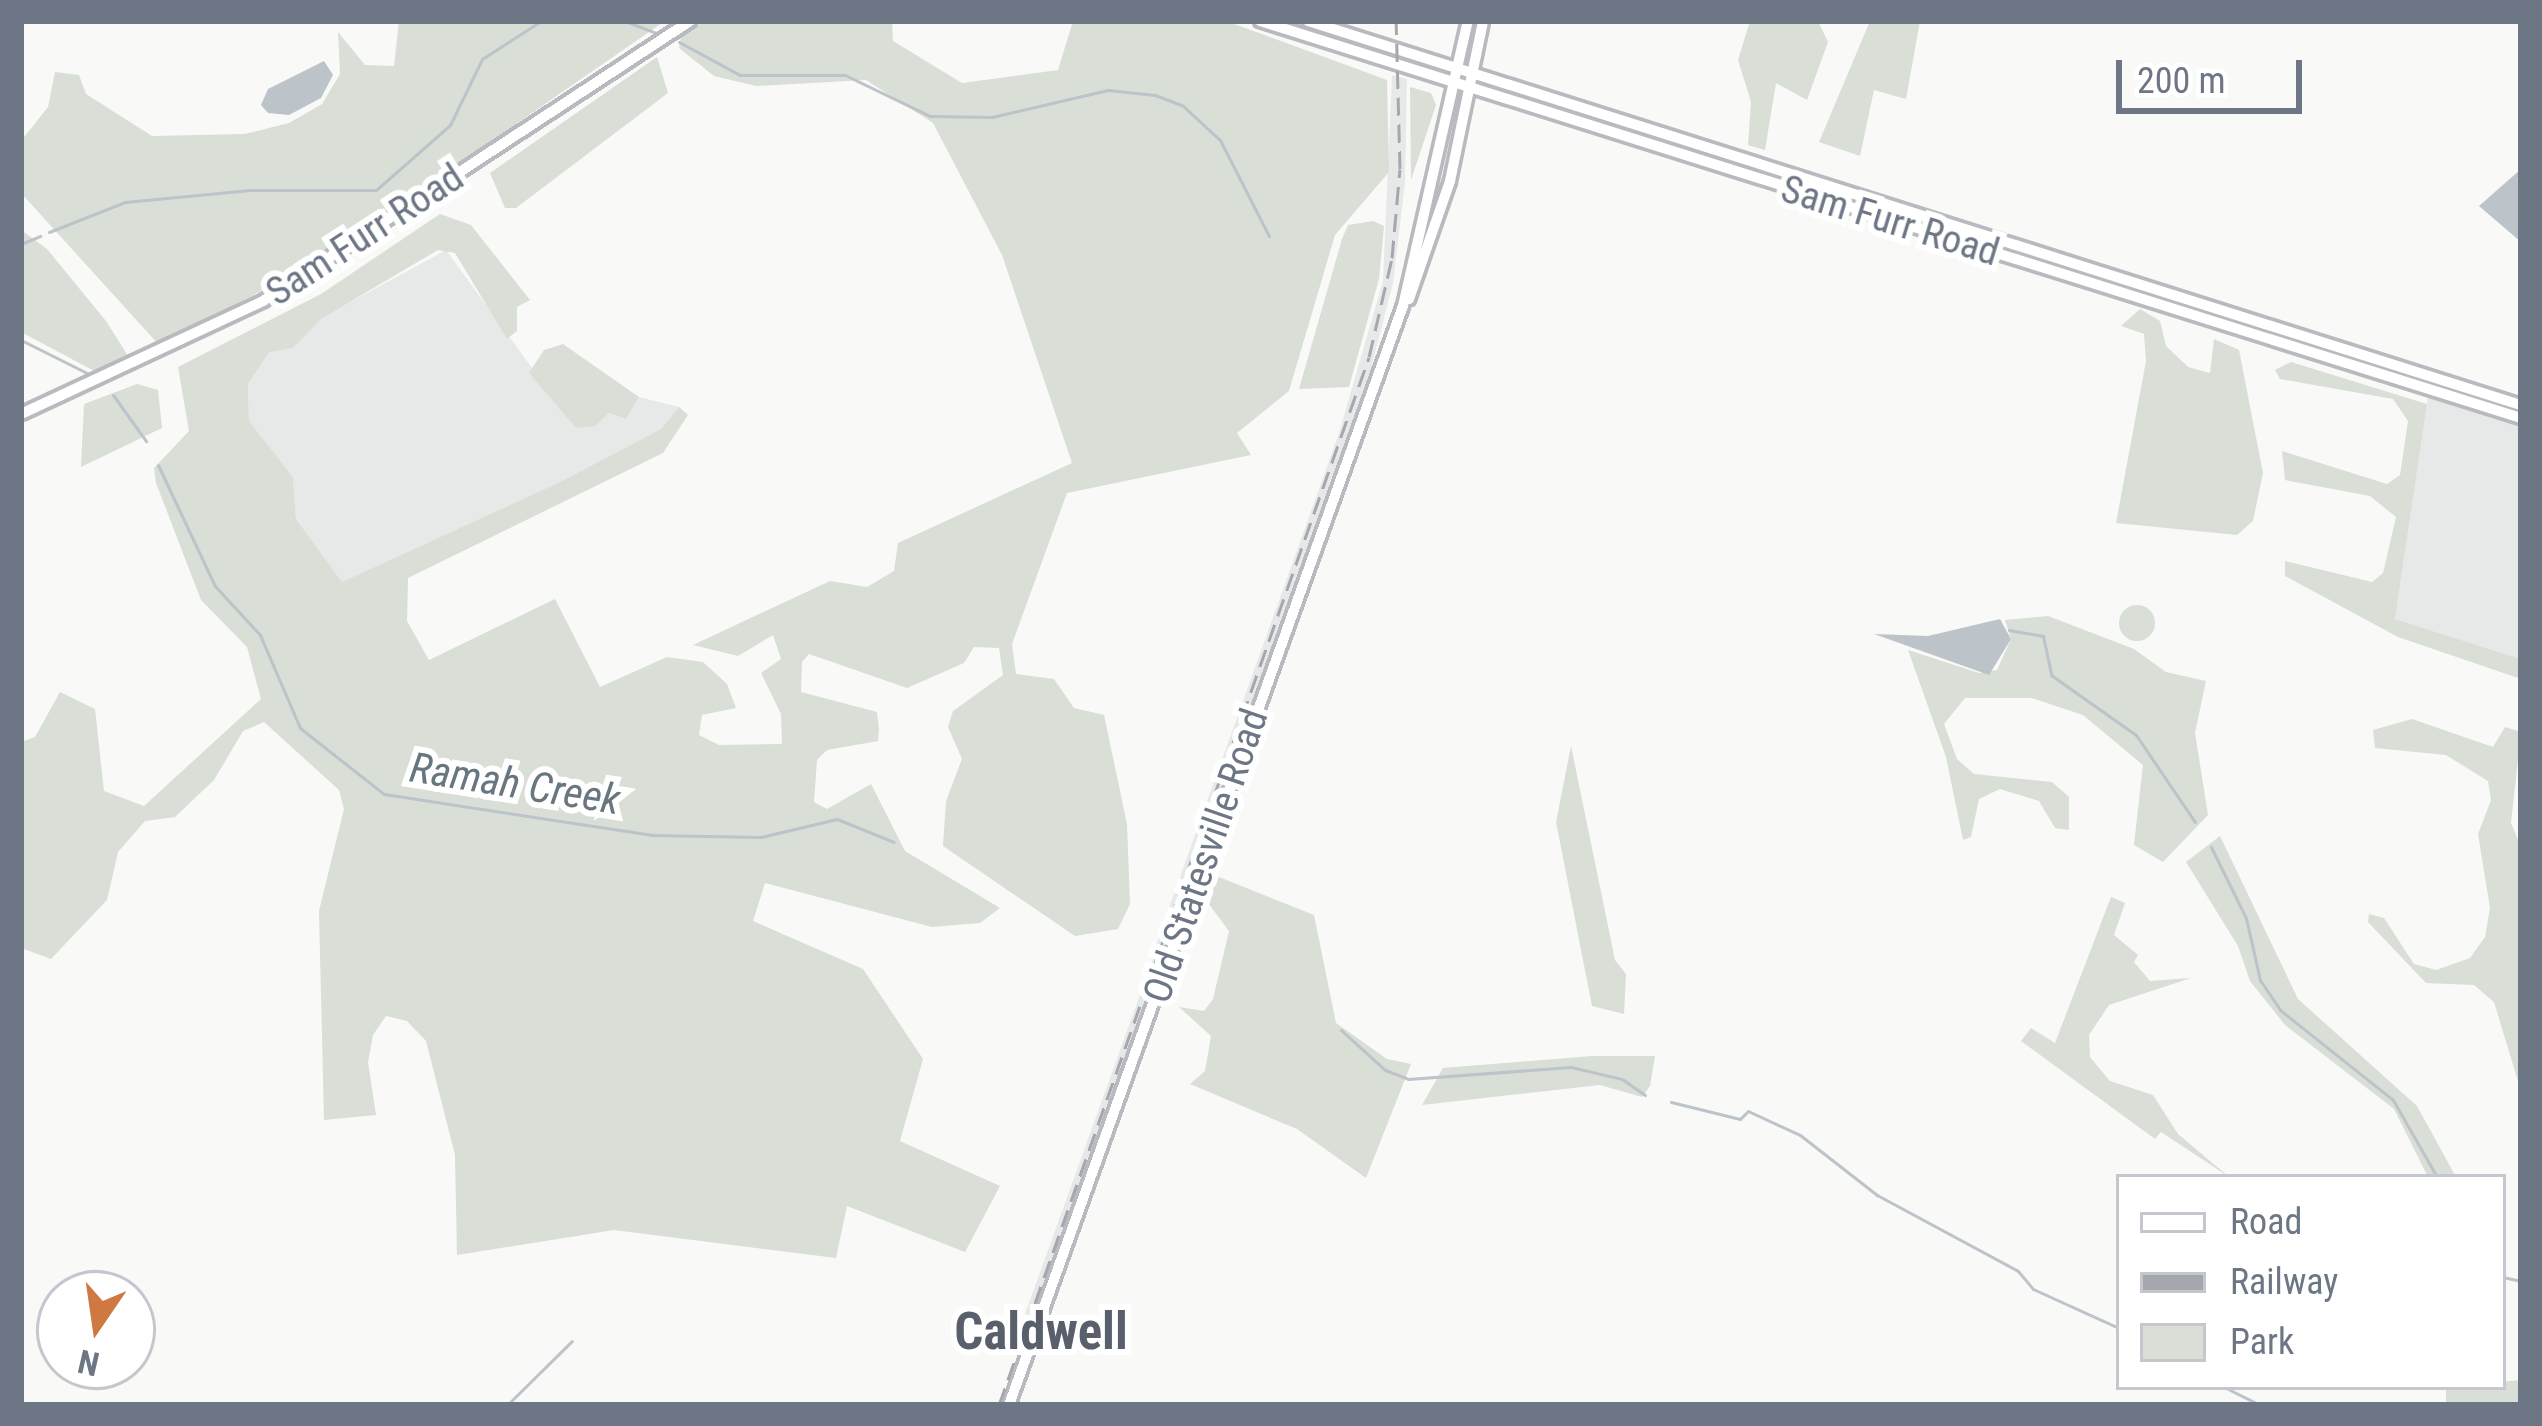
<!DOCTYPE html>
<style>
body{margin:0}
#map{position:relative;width:2542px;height:1426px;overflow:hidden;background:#f9f9f8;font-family:"Roboto Condensed",sans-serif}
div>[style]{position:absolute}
.built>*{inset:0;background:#e7e8e8}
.green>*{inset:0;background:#d9ded7}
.round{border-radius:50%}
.water>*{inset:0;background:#bcc3c9}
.stream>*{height:3px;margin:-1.5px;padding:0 1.5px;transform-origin:1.5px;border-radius:1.5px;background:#bcc3c9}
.roads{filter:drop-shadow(3px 0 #b8babf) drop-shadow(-3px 0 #b8babf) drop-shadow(0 3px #b8babf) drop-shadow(0 -3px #b8babf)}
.primary>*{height:10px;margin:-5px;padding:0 5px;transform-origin:5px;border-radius:5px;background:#fff}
.rail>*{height:3px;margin-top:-1.5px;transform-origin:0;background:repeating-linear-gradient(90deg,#a4a8ae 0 18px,transparent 0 27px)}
span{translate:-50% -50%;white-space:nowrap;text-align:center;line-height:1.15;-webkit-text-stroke:12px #fff;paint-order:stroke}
.street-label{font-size:39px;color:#6c7685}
.water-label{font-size:42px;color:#68767f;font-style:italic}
.district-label{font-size:51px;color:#59606b;font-weight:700}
.frame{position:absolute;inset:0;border:24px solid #6c7685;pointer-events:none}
.legend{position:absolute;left:2116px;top:1174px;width:390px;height:216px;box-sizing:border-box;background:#fff;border:3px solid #c4c8ce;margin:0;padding:15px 21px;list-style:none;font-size:36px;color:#6c7685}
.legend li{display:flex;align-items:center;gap:24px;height:60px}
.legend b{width:60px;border:3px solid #c4c8ce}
.north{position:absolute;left:36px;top:1270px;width:120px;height:120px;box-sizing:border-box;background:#fff;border:3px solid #c4c8ce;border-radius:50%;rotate:193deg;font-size:33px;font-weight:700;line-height:48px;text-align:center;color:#6c7685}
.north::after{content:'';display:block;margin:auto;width:42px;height:54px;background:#cf7842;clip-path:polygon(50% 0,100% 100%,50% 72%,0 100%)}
.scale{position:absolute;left:2116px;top:60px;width:186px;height:54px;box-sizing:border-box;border:6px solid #6c7685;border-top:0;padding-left:15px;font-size:36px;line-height:42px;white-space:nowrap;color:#6c7685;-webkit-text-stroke:9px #fff;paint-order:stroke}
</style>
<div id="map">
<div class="built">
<i style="clip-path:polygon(1392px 75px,1407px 79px,1405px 183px,1393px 283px,1368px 380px,1163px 952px,1155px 950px,1161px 930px,1339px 433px,1383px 281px)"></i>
<i style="clip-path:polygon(446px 250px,576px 428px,609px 413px,626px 419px,639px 397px,679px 407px,661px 429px,560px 482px,342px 582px,296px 519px,293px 477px,249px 421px,248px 384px,269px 351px,293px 348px,321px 318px)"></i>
<i style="clip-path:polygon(2429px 389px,2521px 419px,2521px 659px,2395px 619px)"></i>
<i style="clip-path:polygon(1154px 956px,1160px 958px,1034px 1317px,1025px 1314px)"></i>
</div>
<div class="green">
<i style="clip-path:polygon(399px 21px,665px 21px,325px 256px,160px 346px,21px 193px,21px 141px,48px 107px,55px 72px,79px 75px,86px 94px,152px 136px,245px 134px,289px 123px,322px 104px,340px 74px,338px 32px,365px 65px,394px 66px)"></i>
<i style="clip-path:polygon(705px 21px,892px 21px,893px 41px,962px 83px,1058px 70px,1073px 21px,1226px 21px,1387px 80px,1389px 172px,1335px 235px,1289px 391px,1237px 433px,1251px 455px,1067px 493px,1012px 644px,1016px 674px,1054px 679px,1074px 708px,1104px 715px,1127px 824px,1130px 904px,1118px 929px,1075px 936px,943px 846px,946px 801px,962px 759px,948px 727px,953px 711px,1003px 675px,999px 648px,974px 647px,964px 663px,907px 688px,809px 654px,802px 662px,801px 692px,877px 712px,879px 729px,878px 741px,827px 750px,817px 760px,814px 802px,827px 809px,871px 784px,905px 851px,1000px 908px,980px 923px,932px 927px,765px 883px,753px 921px,863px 969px,923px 1059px,900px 1141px,1000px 1186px,965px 1252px,847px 1206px,836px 1258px,614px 1230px,457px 1255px,455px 1155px,426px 1041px,407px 1021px,386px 1016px,373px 1035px,368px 1062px,376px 1115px,324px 1120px,319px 911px,344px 809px,339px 790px,264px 722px,243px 731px,214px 780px,175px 817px,145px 821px,118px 852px,107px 900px,51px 959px,21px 948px,21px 742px,35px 737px,60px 692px,95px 709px,104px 791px,144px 806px,261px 699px,247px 647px,201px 600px,156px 483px,154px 468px,189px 431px,178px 367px,321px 294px,440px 214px,471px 225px,530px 300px,517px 307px,517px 331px,507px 339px,455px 253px,438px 250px,321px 319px,293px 348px,269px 352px,248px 384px,249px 421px,293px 477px,296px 519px,342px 582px,560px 482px,661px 429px,679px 407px,688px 415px,663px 453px,408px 578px,407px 621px,429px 660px,555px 599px,600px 687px,667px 657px,703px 662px,727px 684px,736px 708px,702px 715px,699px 735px,719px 745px,782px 744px,781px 714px,761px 673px,781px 659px,773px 635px,738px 656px,693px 645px,830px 581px,867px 587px,894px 571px,898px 543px,1072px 463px,1002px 255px,933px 123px,866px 80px,756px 86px,714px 76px,679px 48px,681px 36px)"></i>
<i style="clip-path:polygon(1750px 21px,1818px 21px,1828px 42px,1807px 100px,1776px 83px,1765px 150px,1748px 145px,1751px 102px,1738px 60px)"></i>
<i style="clip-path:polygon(1870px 21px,1920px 21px,1906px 99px,1874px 90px,1860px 156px,1819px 142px)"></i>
<i style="clip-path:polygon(657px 57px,668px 93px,516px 208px,505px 208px,490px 173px)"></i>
<i style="clip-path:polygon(1410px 87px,1431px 93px,1436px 105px,1411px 180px)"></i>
<i style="clip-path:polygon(1373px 221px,1384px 226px,1379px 279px,1349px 387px,1299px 389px,1342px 239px,1348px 225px)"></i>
<i style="clip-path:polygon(21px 230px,47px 249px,106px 321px,128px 356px,124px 363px,98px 373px,21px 332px)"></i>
<i style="clip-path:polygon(2140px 309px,2160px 321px,2166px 346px,2188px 367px,2210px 373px,2214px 339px,2239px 350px,2263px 473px,2253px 521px,2237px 535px,2116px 523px,2146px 361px,2144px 334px,2121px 326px)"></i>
<i style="clip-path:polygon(563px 344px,639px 397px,626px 419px,609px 413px,595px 426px,576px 428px,529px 373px,544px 350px)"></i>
<i style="clip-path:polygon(2291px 362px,2427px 404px,2395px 619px,2521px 659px,2521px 679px,2398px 637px,2285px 576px,2285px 561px,2372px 582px,2383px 573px,2396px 517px,2370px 496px,2285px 480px,2282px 451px,2387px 484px,2400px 475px,2408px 421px,2393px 399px,2280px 379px,2275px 370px)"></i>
<i style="clip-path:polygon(137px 384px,158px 390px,162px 428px,81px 467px,84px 404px)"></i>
<i class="round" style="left:2119px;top:605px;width:36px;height:36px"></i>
<i style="clip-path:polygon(2048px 616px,2134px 649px,2166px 672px,2206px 681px,2195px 733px,2208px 815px,2163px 862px,2134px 845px,2143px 765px,2083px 715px,2032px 698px,1965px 698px,1944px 724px,1957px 759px,1974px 774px,2052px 782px,2069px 797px,2069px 830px,2055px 828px,2039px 801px,2000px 789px,1979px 799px,1971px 837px,1963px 840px,1946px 757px,1908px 650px,1979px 673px,1997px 670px,2011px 639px,2005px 620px)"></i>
<i style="clip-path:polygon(2412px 719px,2493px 747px,2505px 727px,2521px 732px,2511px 823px,2521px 847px,2521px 1091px,2494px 1002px,2474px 985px,2426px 983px,2368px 922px,2369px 914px,2384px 918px,2414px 964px,2436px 970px,2470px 958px,2485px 937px,2490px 908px,2478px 834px,2491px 800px,2488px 781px,2446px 755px,2375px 748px,2373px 730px)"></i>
<i style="clip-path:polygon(1571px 746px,1615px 960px,1626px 974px,1624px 1014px,1592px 1006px,1556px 822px)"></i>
<i style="clip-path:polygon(2220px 836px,2298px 999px,2417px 1106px,2456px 1177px,2428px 1177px,2394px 1109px,2285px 1025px,2250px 981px,2238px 946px,2186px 862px)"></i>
<i style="clip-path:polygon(1219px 877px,1314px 915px,1336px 1023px,1387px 1059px,1411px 1064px,1366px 1178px,1297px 1129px,1190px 1084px,1205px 1071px,1211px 1036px,1179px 1007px,1204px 1011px,1213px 999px,1229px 931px,1205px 899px)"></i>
<i style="clip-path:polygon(2111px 897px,2125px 903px,2114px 935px,2138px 955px,2134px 962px,2150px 981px,2191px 978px,2109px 1005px,2089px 1035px,2090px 1057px,2110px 1081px,2153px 1095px,2178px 1134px,2229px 1177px,2161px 1132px,2155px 1139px,2021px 1041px,2031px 1028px,2055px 1043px)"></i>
<i style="clip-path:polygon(1592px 1056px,1655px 1056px,1650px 1086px,1642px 1097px,1600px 1085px,1422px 1105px,1443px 1068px)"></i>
<i style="clip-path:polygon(2521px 1380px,2521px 1405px,2446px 1405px,2446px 1387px)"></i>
</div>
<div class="water">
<i style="clip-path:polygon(324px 61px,333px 75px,321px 98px,289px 115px,268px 113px,261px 105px,268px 89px)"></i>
<i style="clip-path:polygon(2521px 169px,2521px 242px,2479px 206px)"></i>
<i style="clip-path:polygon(2000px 619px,2011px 639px,1989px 675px,1874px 634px,1928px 636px)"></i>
</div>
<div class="stream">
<i style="left:625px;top:21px;width:33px;rotate:21deg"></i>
<i style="left:679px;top:42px;width:69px;rotate:28.4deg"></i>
<i style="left:740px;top:75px;width:105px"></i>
<i style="left:845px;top:75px;width:94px;rotate:25.8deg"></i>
<i style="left:930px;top:116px;width:62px;rotate:0.9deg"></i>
<i style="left:992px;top:117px;width:119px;rotate:-13.1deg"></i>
<i style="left:1108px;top:90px;width:47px;rotate:6.1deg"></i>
<i style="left:1155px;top:95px;width:30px;rotate:21deg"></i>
<i style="left:1183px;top:106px;width:50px;rotate:42.6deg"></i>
<i style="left:1220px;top:140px;width:108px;rotate:63deg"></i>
<i style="left:49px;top:232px;width:82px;rotate:-21.5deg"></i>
<i style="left:125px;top:202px;width:126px;rotate:-5.5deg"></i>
<i style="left:250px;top:190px;width:126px"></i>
<i style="left:376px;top:190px;width:98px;rotate:-41.3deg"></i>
<i style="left:450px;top:125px;width:73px;rotate:-64.1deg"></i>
<i style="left:482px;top:59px;width:70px;rotate:-32.8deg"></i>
<i style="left:21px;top:244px;width:21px;rotate:-23deg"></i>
<i style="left:21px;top:340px;width:76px;rotate:26.6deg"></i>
<i style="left:113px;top:395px;width:57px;rotate:54.3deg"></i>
<i style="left:158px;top:465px;width:134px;rotate:64.8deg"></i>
<i style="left:215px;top:586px;width:67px;rotate:47.4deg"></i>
<i style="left:260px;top:635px;width:101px;rotate:66.7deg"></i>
<i style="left:300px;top:728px;width:107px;rotate:38.2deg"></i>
<i style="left:384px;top:794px;width:270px;rotate:8.7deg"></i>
<i style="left:651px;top:835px;width:110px;rotate:1deg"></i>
<i style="left:761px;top:837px;width:78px;rotate:-13.3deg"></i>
<i style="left:837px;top:819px;width:61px;rotate:22deg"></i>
<i style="left:2009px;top:630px;width:35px;rotate:10deg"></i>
<i style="left:2043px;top:636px;width:40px;rotate:78deg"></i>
<i style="left:2051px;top:675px;width:104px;rotate:35.2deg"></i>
<i style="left:2136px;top:735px;width:105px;rotate:55.9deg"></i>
<i style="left:2211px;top:847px;width:79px;rotate:63.8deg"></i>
<i style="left:2246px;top:918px;width:64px;rotate:77.3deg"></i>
<i style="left:2260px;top:980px;width:36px;rotate:56deg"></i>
<i style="left:2280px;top:1010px;width:144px;rotate:38.5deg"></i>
<i style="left:2393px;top:1100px;width:89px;rotate:60.3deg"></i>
<i style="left:1341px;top:1030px;width:59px;rotate:42.3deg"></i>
<i style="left:1385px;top:1070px;width:25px;rotate:21deg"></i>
<i style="left:1408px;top:1079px;width:163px;rotate:-4.2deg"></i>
<i style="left:1571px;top:1067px;width:52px;rotate:13.2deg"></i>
<i style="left:1622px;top:1079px;width:28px;rotate:35deg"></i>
<i style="left:1671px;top:1102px;width:71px;rotate:13.8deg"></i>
<i style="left:1740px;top:1119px;width:11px;rotate:-45deg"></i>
<i style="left:1748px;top:1111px;width:57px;rotate:24.8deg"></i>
<i style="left:1800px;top:1135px;width:98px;rotate:37.9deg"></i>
<i style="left:1877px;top:1195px;width:160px;rotate:28.3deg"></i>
<i style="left:2018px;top:1271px;width:23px;rotate:50deg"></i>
<i style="left:2033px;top:1289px;width:94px;rotate:24.4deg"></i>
<i style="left:2503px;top:1277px;width:18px;rotate:13deg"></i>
<i style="left:2224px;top:1387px;width:40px;rotate:26.6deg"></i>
<i style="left:507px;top:1405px;width:91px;rotate:-44.6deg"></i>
</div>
<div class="roads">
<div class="primary">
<i style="left:1260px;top:21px;width:1322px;rotate:17.48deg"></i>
<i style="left:1308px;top:21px;width:1272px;rotate:17.57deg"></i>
<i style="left:1409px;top:299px;width:125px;rotate:-70.8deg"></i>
<i style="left:1450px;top:181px;width:163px;rotate:-78.3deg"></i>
<i style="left:21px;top:414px;width:267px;rotate:-25deg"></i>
<i style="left:263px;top:301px;width:511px;rotate:-33.25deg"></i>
<i style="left:1009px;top:1405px;width:1167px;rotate:-70.28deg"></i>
<i style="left:1403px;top:306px;width:292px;rotate:-77.2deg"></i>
</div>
</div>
<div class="rail">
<i style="left:999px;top:1405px;width:1111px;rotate:-70.55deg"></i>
<i style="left:1369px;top:357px;width:102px;rotate:-76.9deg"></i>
<i style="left:1392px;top:258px;width:89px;rotate:-84.9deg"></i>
<i style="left:1400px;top:169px;width:148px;rotate:-91.5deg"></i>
</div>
<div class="street-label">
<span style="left:1890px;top:221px;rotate:17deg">Sam Furr Road</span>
<span style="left:365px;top:235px;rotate:-33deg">Sam Furr Road</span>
<span style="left:1206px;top:856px;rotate:-71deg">Old Statesville Road</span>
</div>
<div class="water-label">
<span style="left:515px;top:784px;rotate:9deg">Ramah Creek</span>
</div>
<div class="district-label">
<span style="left:1041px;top:1332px">Caldwell</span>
</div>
<div class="frame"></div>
<ul class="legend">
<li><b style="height:15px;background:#fff"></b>Road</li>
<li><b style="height:15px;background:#a4a8ae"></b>Railway</li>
<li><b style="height:33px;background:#d9ded7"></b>Park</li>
</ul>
<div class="north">N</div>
<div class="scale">200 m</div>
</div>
